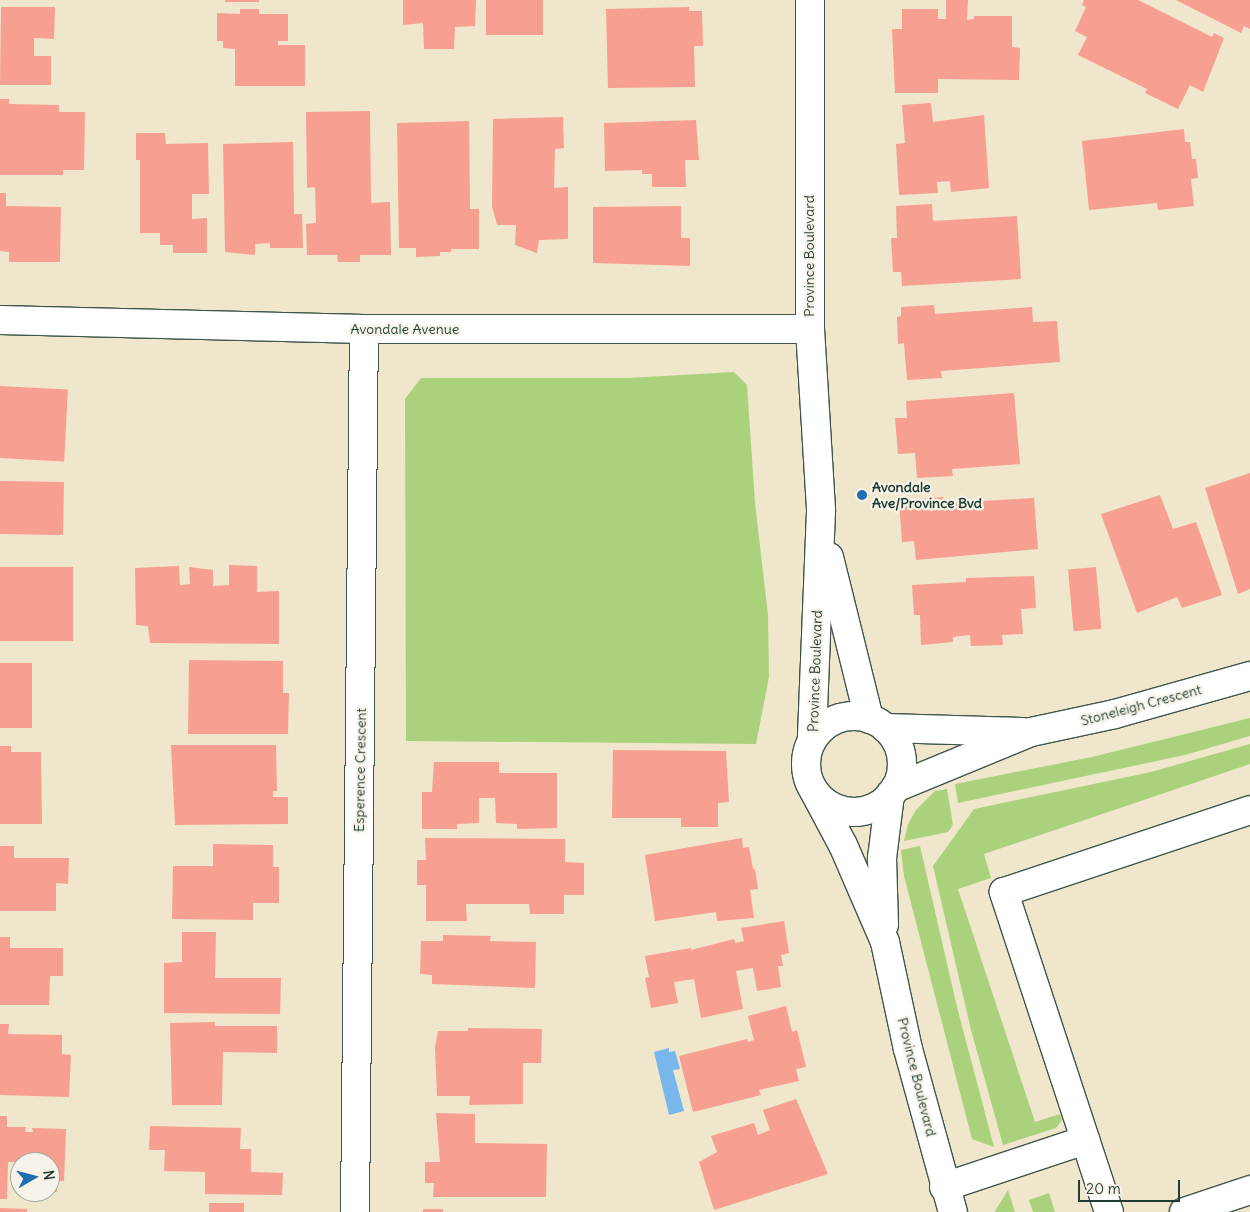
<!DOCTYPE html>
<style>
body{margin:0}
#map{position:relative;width:1250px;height:1212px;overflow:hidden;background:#f0e6cb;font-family:Delius,sans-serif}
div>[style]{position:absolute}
.green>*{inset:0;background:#aad27d}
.water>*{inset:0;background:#78b7ec}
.building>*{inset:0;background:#f79f90;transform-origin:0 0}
.roads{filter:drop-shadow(1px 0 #3e564b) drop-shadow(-1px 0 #3e564b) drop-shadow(0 1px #3e564b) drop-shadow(0 -1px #3e564b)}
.minor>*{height:28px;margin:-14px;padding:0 14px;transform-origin:14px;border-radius:14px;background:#fff}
.minor>.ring{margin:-14px;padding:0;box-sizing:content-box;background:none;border:28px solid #fff;border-radius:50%}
.dots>*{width:14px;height:14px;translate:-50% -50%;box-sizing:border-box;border:2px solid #f7f3e8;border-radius:50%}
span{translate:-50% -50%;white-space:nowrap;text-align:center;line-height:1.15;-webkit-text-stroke:4.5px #f7f3e8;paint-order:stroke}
.street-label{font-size:14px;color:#1f3d34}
.poi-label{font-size:14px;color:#1f3d34;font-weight:700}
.left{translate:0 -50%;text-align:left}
.north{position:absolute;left:10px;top:1152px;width:50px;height:50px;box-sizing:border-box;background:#f7f3e8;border:1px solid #a1aaa0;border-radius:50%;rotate:82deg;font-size:14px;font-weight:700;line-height:20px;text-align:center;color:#1f3d34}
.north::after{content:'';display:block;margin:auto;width:18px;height:22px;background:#1f6fb2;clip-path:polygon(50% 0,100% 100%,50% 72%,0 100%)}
.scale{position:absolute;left:1078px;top:1180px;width:102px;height:22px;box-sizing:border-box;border:2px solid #1f3d34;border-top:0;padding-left:6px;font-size:15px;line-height:18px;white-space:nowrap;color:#1f3d34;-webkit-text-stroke:4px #f7f3e8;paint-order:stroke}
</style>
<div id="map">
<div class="green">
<i style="clip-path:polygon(734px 372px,747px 385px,755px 503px,768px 615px,769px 677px,756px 744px,406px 741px,405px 399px,421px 378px,628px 378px)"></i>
<i style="clip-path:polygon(1250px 718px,1250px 736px,1185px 755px,958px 803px,955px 784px,1092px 757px)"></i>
<i style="clip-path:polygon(1250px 744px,1250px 764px,984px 854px,991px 878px,958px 889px,1035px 1122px,1060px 1114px,1062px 1120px,1056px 1128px,1003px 1145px,971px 1030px,933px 866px,974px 809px,1151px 772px)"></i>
<i style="clip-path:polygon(947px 789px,953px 825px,948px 832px,904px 841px,908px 824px,916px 810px,935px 791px)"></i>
<i style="clip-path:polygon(920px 846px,957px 1007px,994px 1147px,972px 1139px,904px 876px,901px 850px)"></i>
<i style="clip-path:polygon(1008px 1190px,1015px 1212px,995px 1212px,995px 1211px)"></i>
<i style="clip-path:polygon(1049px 1193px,1055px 1212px,1033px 1212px,1029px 1200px)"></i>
</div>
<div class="water">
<i style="clip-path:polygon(669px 1048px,669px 1052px,675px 1051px,680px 1069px,673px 1070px,684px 1111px,669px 1115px,654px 1052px)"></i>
</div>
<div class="building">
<i style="left:225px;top:0;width:34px;height:2px"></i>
<i style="clip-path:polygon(403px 0,476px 0,475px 26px,455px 27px,454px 49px,424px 49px,423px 23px,403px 25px)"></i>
<i style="left:486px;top:0;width:57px;height:35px"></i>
<i style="clip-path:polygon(946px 0,968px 0,967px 20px,974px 19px,974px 16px,1012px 16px,1012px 47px,1020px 48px,1019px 80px,938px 79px,938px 93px,895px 93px,892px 29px,902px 29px,902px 9px,938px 9px,938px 19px,946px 19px)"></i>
<i style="clip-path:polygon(1084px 0,1138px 0,1212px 37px,1214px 33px,1224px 38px,1203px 92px,1190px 85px,1178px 109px,1145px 93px,1147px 89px,1078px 55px,1087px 37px,1075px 31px,1086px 7px,1082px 5px)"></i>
<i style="clip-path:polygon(1176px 0,1250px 0,1250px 29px,1244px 26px,1241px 33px)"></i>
<i style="clip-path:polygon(1px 7px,55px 7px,54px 39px,34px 38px,34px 56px,51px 56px,51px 85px,0 85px)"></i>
<i style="clip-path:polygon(689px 7px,689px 11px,702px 11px,703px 46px,694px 46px,695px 87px,608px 88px,606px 9px)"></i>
<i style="clip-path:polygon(240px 9px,259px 9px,259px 14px,288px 14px,288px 41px,278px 41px,278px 45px,305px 45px,305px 86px,235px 86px,235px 49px,223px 48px,223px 41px,217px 41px,217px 13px,240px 14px)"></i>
<i style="clip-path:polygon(0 99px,9px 99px,9px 104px,59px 105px,59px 112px,85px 112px,84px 170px,63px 170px,63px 175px,0 175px)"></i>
<i style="clip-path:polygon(931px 103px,933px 122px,984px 115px,989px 188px,951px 192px,950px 181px,937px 182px,938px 193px,899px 195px,896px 144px,905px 143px,902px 105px)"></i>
<i style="clip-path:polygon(370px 111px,371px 203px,390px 202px,391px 255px,360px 255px,360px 262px,338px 262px,337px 255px,307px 255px,306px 224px,316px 223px,315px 187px,307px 188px,306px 112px)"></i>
<i style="clip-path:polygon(563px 117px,564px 148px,555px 149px,554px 188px,568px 187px,568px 239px,539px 240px,537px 253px,515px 245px,516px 225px,497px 225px,492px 206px,493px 119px)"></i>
<i style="clip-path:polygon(696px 120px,699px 160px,685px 160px,686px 187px,652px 187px,652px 174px,642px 174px,642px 170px,605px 171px,604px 123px)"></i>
<i style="clip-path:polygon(469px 121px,470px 209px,479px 209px,479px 249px,451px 249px,451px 252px,440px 252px,440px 256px,416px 257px,416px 248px,399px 248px,397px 123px)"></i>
<i style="clip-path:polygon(1184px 129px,1185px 142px,1190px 142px,1192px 159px,1196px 159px,1198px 178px,1191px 179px,1194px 206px,1158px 210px,1157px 203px,1089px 210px,1082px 141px)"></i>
<i style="clip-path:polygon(136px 133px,165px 133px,166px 144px,208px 143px,209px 194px,192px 194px,192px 219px,207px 218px,207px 253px,173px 253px,173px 245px,160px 245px,160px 233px,140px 233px,140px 160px,136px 160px)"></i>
<i style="clip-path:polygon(293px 142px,294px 214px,302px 214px,303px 248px,270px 248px,270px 243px,255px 244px,255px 255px,225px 252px,223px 144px)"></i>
<i style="clip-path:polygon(0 193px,6px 193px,6px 206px,61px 207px,60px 262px,9px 262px,9px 252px,0 251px)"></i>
<i style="clip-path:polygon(932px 204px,933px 221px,1017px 216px,1021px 279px,902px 286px,901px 272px,893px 272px,891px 238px,897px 238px,896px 206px)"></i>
<i style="clip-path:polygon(681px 206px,681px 238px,690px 238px,690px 266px,593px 263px,593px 207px)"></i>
<i style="clip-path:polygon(934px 305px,935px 314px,1032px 307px,1033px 322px,1057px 321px,1060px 362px,941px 371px,942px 378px,907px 380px,904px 343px,898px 344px,897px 317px,901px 316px,901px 307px)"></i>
<i style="left:0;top:386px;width:68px;height:72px;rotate:3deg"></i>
<i style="clip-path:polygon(1014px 393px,1020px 464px,952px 469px,953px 476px,917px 478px,915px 453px,898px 454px,895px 418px,907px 418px,906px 401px)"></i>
<i style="clip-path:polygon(1250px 473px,1250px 589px,1238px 594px,1205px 488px)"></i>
<i style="left:0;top:481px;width:64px;height:53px;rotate:1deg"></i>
<i style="clip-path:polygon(1160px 495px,1173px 529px,1196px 522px,1222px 595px,1182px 608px,1177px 597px,1137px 613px,1101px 514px)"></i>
<i style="clip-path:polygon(943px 497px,944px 503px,1034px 498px,1038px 549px,916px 560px,914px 541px,902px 542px,899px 501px)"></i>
<i style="clip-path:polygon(229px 565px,257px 566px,257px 592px,279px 591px,279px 644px,150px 643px,148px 626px,136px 625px,135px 568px,179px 566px,180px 585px,190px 584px,189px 567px,213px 570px,213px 586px,229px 585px)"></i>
<i style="left:0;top:567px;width:73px;height:74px"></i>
<i style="left:1096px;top:567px;width:62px;height:28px;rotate:85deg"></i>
<i style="clip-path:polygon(1034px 576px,1036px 608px,1021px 609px,1023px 634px,1002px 635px,1003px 645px,971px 646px,970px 635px,953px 637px,953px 642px,921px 645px,920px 615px,914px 615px,912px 585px,966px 582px,966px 578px)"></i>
<i style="clip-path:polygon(189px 660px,283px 661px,283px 693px,289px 693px,288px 734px,188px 734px)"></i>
<i style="left:0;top:663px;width:32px;height:65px"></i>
<i style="clip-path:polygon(171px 745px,276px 745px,277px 791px,273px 791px,273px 797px,288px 797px,288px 824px,175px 825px)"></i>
<i style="clip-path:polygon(0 746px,11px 746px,11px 752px,41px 752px,42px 824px,0 824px)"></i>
<i style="clip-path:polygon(613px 750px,726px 751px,729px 802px,718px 803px,718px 827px,681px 827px,681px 818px,612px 818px)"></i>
<i style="clip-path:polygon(434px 762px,499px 762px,499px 773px,557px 773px,557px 828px,517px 829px,517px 824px,496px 823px,495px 798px,479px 798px,479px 823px,457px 824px,457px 829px,422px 829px,422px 792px,432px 792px)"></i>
<i style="clip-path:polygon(425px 838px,565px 839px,565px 862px,584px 863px,584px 895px,564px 895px,564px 914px,530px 914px,529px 904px,466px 904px,467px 921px,426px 921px,426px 885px,417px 885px,417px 860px,426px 860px)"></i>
<i style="clip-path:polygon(742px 838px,743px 848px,749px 847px,753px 869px,755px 869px,758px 889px,750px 890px,754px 918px,717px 921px,716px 912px,655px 921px,645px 855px)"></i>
<i style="clip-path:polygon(213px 844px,273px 845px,273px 867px,279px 867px,279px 903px,253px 903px,253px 920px,172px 919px,173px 866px,213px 866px)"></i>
<i style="clip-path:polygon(0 846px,14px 846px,14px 858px,69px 858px,68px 884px,56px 883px,56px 911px,0 911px)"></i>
<i style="clip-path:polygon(784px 921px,789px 953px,781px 955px,783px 966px,778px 966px,781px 987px,757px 991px,753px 968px,736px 971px,743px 1009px,701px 1018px,694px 979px,674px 982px,678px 1003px,651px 1008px,645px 978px,649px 977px,645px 956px,691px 948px,691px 950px,734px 939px,735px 943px,744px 941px,741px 928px)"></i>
<i style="clip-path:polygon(182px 932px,216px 932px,215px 978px,281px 978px,280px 1014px,164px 1013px,164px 963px,182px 962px)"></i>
<i style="clip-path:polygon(443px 935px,491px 936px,490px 941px,536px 942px,535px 988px,432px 984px,432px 975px,420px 974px,421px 941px,443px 941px)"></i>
<i style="clip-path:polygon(0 937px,10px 937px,10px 948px,63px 948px,63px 976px,50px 976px,49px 1005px,0 1005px)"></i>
<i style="clip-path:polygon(786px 1006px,792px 1032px,797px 1030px,806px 1067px,796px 1069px,799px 1081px,759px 1090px,761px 1095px,693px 1112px,679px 1056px,747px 1039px,748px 1042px,754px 1040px,748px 1016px)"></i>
<i style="clip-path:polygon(215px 1022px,215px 1026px,277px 1026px,277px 1053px,223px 1052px,222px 1105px,172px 1105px,170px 1023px)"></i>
<i style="clip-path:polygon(0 1024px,9px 1024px,8px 1034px,62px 1035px,62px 1054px,71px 1055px,69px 1097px,0 1095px)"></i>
<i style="clip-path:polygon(468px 1028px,542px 1029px,541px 1063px,523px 1063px,523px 1104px,469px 1105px,470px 1096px,437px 1096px,435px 1048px,438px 1031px,468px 1031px)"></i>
<i style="clip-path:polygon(796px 1099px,828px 1174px,714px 1210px,699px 1162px,717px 1152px,711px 1136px,754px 1123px,758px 1135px,770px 1130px,763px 1110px)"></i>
<i style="clip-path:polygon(436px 1113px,475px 1114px,475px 1143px,547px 1144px,546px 1197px,433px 1197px,434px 1183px,425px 1183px,425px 1162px,440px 1162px)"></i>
<i style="clip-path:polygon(0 1116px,7px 1116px,7px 1127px,26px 1127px,25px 1132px,33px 1132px,32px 1128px,66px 1129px,64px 1181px,57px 1181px,57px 1192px,50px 1192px,50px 1162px,8px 1162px,7px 1199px,0 1199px)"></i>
<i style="clip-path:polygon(150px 1126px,241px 1128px,240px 1149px,251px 1149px,251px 1172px,283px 1173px,282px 1195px,205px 1194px,205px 1172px,164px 1171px,165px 1150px,149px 1150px)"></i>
<i style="left:209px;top:1203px;width:35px;height:9px"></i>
<i style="clip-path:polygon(0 1208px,27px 1209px,27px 1212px,0 1212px)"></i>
<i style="left:423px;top:1209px;width:20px;height:3px"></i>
</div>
<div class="roads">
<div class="minor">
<i style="left:810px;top:0;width:329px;rotate:90deg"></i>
<i style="left:810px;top:329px;width:182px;rotate:86.5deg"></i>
<i style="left:821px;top:511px;width:229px;rotate:92.3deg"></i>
<i style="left:0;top:320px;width:364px;rotate:1.4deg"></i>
<i style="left:364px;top:329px;width:446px"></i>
<i style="left:829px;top:557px;width:167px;rotate:76.1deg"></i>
<i class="ring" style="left:806px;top:716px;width:68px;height:68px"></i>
<i style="left:885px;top:728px;width:137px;rotate:1.7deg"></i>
<i style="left:895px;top:788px;width:147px;rotate:-22.4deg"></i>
<i style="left:1031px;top:732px;width:86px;rotate:-12.1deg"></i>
<i style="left:1115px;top:714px;width:140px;rotate:-15.7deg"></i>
<i style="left:814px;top:791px;width:61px;rotate:61.8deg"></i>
<i style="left:843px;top:845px;width:106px;rotate:66.6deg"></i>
<i style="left:885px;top:942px;width:109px;rotate:77.9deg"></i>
<i style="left:908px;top:1049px;width:169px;rotate:74.6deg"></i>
<i style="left:884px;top:925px;width:67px;rotate:-91.7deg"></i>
<i style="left:882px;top:858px;width:64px;rotate:-82.8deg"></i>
<i style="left:944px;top:1187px;width:149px;rotate:-18.4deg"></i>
<i style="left:355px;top:1212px;width:883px;rotate:-89.42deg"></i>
<i style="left:1109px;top:1212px;width:337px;rotate:-108.2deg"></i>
<i style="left:1004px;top:892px;width:259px;rotate:-18.4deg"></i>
<i style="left:1184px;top:1212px;width:70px;rotate:-18.4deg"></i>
</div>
</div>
<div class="dots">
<i style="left:862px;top:495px;background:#1f6fb2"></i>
</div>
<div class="street-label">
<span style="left:809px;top:256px;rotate:-90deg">Province Boulevard</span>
<span style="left:405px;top:329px">Avondale Avenue</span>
<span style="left:815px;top:671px;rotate:-88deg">Province Boulevard</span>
<span style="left:1141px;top:705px;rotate:-15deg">Stoneleigh Crescent</span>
<span style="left:360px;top:770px;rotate:-89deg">Esperence Crescent</span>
<span style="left:917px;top:1077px;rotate:76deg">Province Boulevard</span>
</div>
<div class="poi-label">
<span class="left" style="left:872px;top:495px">Avondale<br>Ave/Province Bvd</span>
</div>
<div class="north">N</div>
<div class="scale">20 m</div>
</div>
